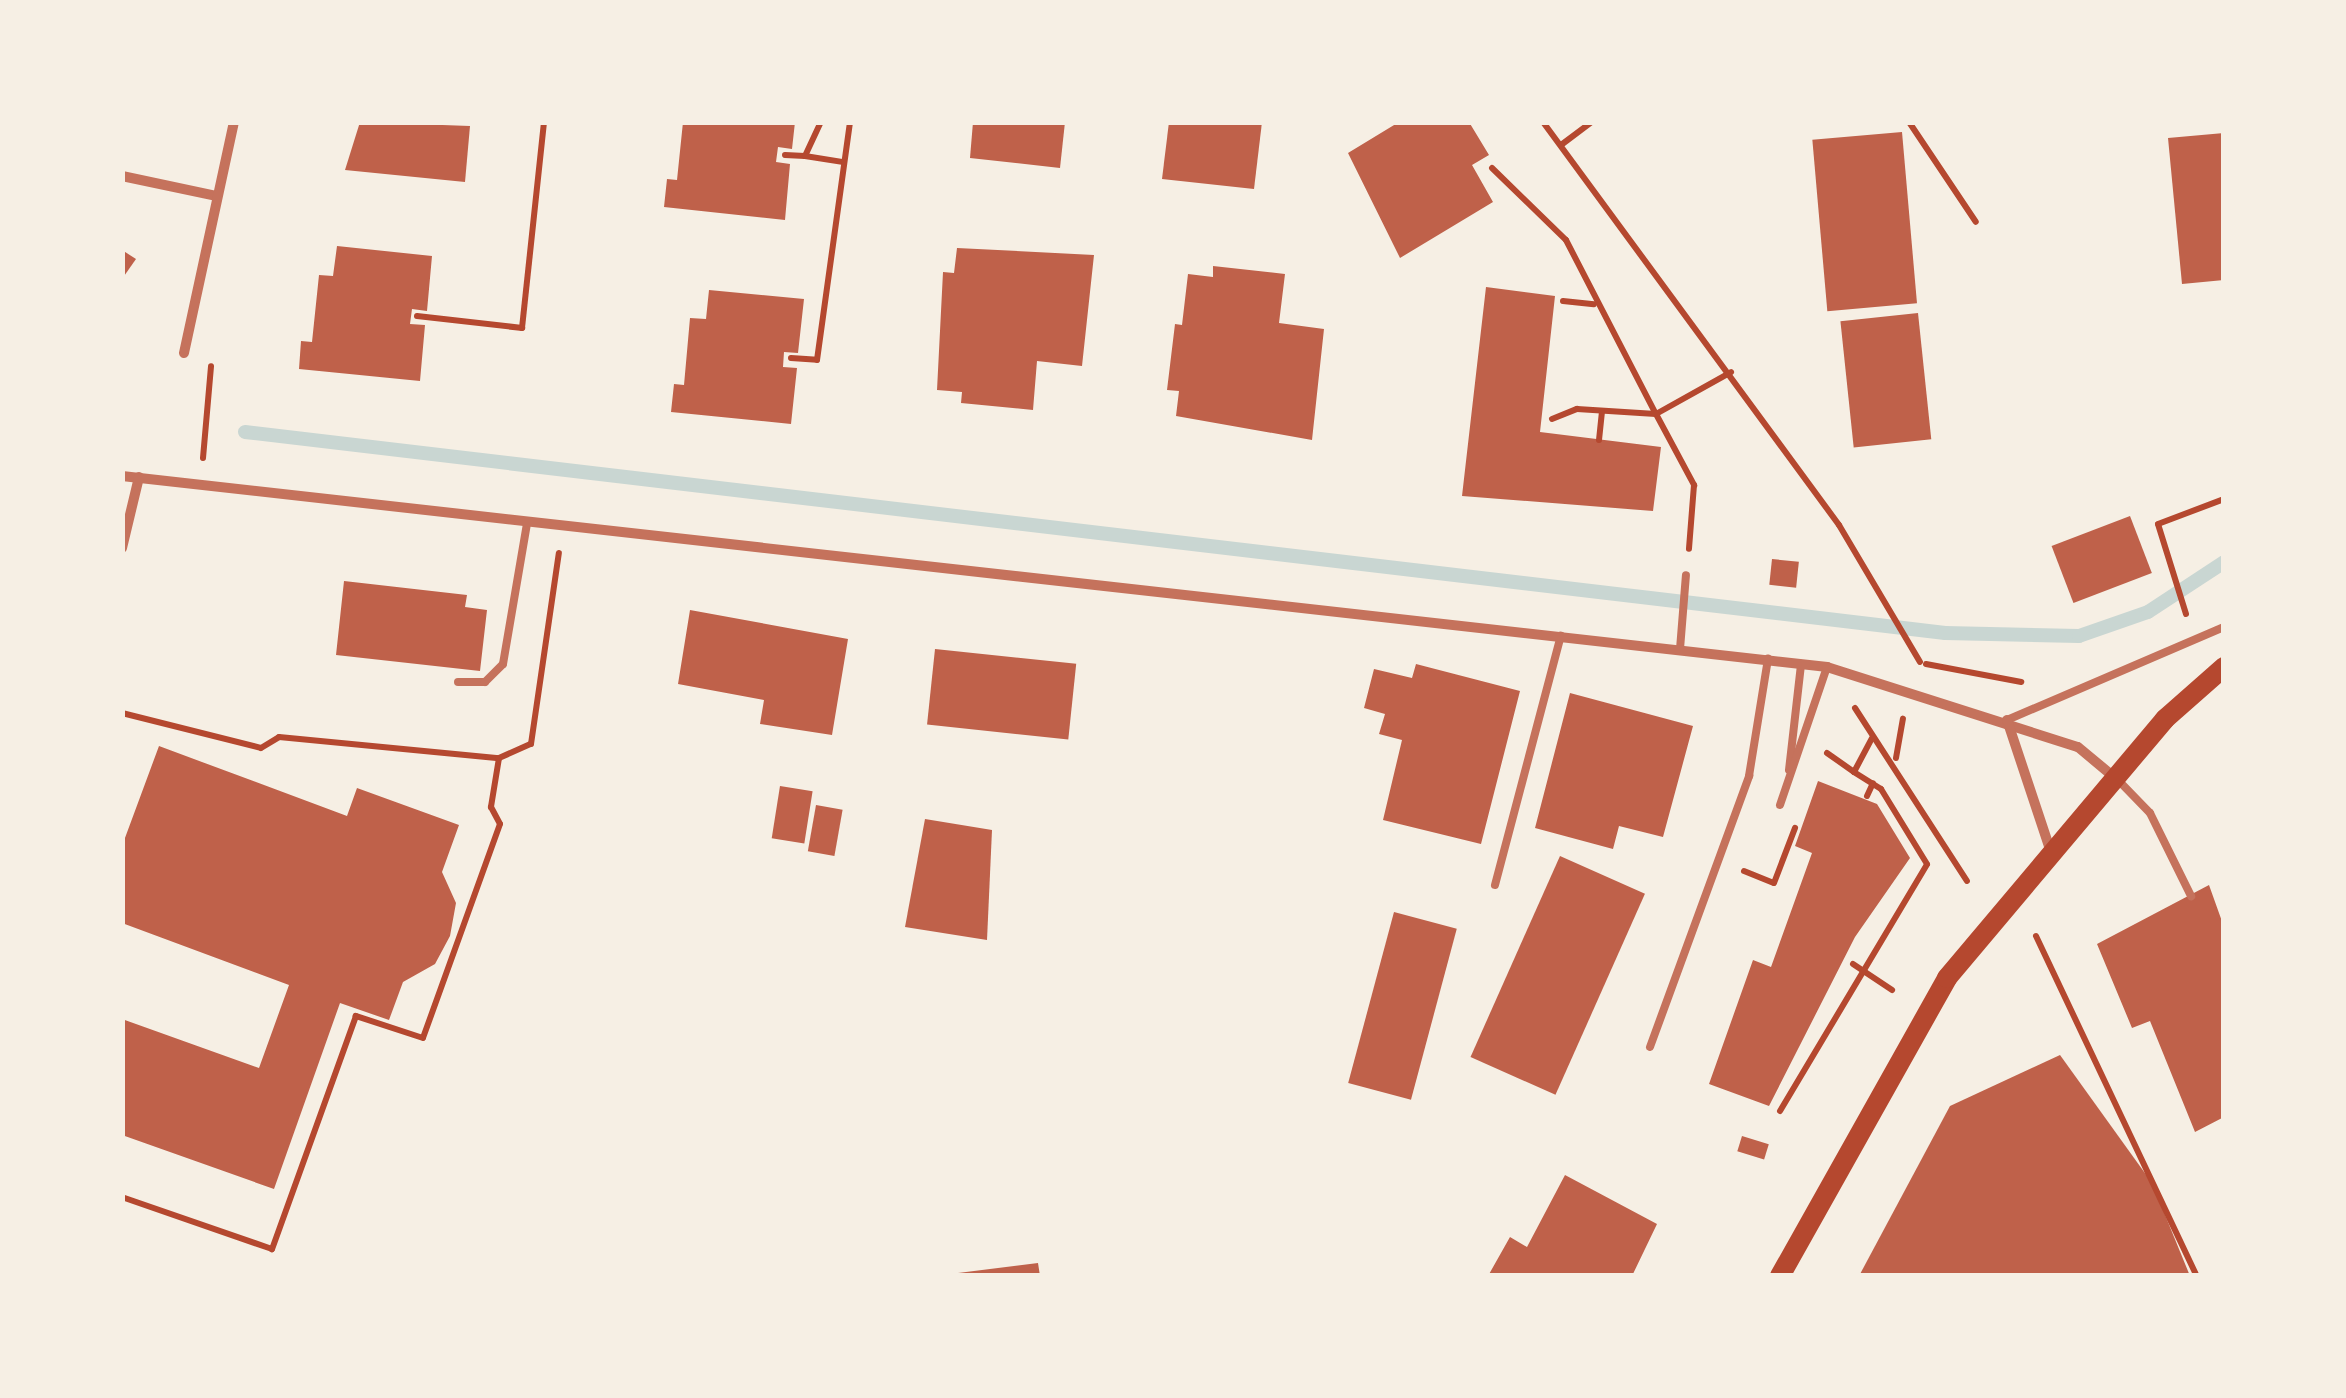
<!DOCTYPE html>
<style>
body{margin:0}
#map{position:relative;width:2346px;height:1398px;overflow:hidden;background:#f6efe4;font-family:Rubik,sans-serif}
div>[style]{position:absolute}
.stream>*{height:14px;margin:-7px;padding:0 7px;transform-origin:7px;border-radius:7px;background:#c9d6d2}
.building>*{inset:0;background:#bf614a;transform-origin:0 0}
.path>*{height:6px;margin:-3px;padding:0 3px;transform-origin:3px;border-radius:3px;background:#b5482f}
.service>*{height:8px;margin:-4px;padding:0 4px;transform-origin:4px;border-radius:4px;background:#c5725c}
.minor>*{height:10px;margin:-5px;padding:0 5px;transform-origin:5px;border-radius:5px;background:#c5725c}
.secondary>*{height:20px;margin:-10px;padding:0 10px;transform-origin:10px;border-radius:10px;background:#b5482f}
span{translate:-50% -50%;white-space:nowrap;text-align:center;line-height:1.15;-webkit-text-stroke:10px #f6efe4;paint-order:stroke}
.frame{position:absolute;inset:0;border:125px solid #f6efe4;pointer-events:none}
</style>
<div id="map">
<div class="stream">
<i style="left:245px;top:432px;width:1712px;rotate:6.74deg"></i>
<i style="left:1945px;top:633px;width:134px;rotate:1.3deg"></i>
<i style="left:2079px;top:636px;width:73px;rotate:-19.2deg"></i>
<i style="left:2148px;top:612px;width:91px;rotate:-33.3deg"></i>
</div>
<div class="building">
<i style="clip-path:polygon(360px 122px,470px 126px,465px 182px,345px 170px)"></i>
<i style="clip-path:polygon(683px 122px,795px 122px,792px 149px,778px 147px,776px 162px,790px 164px,785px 220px,664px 207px,667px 179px,677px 180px)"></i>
<i style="clip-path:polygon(973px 122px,1065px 122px,1060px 168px,970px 158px)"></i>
<i style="clip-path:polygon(1169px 122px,1262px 122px,1254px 189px,1162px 179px)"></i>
<i style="clip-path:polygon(1399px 122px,1469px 122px,1489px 155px,1472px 165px,1493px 202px,1400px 258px,1348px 153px)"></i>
<i style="left:1902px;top:132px;width:172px;height:90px;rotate:85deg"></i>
<i style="clip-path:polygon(2224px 133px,2224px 280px,2182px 284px,2168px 138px)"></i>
<i style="clip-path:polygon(337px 246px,432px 256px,427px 311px,412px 309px,410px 324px,425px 325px,420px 381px,299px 369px,301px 341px,312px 342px,319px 275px,333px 276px)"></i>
<i style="clip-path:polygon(957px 248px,1094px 255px,1082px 366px,1037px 361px,1033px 410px,961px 403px,962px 392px,937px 390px,943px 272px,954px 273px)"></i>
<i style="clip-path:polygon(122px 250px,136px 259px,122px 279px)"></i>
<i style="clip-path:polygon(1213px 266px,1285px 274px,1279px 323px,1324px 329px,1312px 440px,1176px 416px,1179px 391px,1167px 390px,1175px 324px,1182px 325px,1188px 274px,1213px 277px)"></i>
<i style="clip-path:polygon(1486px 287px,1555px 296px,1540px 432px,1661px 447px,1653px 511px,1462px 496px)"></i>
<i style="clip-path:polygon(709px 290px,804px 299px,798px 353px,784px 352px,783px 367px,797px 368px,791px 424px,671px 412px,674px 384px,684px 385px,690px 318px,706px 319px)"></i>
<i style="left:1918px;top:313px;width:127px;height:78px;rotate:84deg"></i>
<i style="left:2130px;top:516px;width:61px;height:84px;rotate:69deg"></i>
<i style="left:1772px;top:559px;width:27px;height:26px;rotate:6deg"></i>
<i style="clip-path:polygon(344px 581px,467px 595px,465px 607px,487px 610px,480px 671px,336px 655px)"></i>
<i style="clip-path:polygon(690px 610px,848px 639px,832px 735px,760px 724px,764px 700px,678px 684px)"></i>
<i style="left:935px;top:649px;width:142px;height:76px;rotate:6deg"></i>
<i style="clip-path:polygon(1416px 664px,1520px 691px,1481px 844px,1383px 820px,1402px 740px,1379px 734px,1385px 714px,1364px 708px,1374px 669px,1412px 678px)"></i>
<i style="clip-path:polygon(1570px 693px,1693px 726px,1663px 837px,1619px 826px,1613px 849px,1535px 828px)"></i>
<i style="clip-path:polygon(159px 746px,347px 816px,357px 788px,459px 825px,442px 872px,456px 903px,450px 936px,435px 964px,403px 982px,389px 1020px,340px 1003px,274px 1189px,122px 1135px,122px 1019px,259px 1068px,289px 985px,122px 923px,122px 846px)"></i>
<i style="clip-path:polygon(1818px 781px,1877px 804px,1910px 858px,1855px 937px,1769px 1106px,1709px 1084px,1753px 960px,1771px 967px,1812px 853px,1795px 846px)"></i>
<i style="left:780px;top:786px;width:33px;height:53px;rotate:9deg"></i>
<i style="left:816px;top:805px;width:27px;height:47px;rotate:10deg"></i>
<i style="clip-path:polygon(925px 819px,992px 830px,987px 940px,905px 927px)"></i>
<i style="left:1560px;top:856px;width:93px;height:220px;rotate:24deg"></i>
<i style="clip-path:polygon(2209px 885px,2224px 927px,2224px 1117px,2195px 1132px,2150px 1021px,2132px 1028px,2097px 944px)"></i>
<i style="left:1394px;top:912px;width:65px;height:177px;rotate:15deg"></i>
<i style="clip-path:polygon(2060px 1055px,2152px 1183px,2190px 1276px,1859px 1276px,1950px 1106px)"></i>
<i style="left:1742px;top:1136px;width:28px;height:16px;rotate:17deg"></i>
<i style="clip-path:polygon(1565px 1175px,1657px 1224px,1632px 1276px,1488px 1276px,1510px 1237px,1527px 1247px)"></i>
<i style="clip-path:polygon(1038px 1263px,1040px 1276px,958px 1276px,958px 1273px)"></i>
</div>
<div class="path">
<i style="left:1543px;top:122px;width:500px;rotate:53.7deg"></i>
<i style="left:1839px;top:525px;width:159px;rotate:59.4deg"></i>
<i style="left:1909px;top:122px;width:120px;rotate:56.2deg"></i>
<i style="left:1561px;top:145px;width:39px;rotate:-37deg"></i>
<i style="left:785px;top:155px;width:20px;rotate:3deg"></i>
<i style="left:805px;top:156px;width:38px;rotate:-65deg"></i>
<i style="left:805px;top:156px;width:39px;rotate:9deg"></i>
<i style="left:1492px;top:168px;width:103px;rotate:44.2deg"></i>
<i style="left:1566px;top:240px;width:196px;rotate:62.7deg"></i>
<i style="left:1656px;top:414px;width:86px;rotate:-29.2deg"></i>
<i style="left:1563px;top:301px;width:31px;rotate:6deg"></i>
<i style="left:417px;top:316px;width:106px;rotate:6.5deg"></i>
<i style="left:522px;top:328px;width:207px;rotate:-83.9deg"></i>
<i style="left:791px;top:358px;width:26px;rotate:4deg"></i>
<i style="left:817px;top:360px;width:240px;rotate:-82.1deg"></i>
<i style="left:1552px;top:419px;width:27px;rotate:-22deg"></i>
<i style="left:1577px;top:409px;width:79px;rotate:3.6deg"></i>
<i style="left:1656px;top:414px;width:81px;rotate:61.8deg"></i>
<i style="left:1694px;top:485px;width:64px;rotate:94.5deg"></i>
<i style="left:1599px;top:440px;width:29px;rotate:-84deg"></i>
<i style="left:203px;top:458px;width:92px;rotate:-85deg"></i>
<i style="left:2186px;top:614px;width:94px;rotate:-107.3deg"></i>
<i style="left:2158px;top:524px;width:71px;rotate:-20.7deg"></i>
<i style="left:1926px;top:664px;width:97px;rotate:10.7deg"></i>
<i style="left:1855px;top:708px;width:206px;rotate:57.1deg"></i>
<i style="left:122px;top:713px;width:143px;rotate:14.1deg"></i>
<i style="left:261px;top:748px;width:21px;rotate:-31deg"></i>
<i style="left:279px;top:737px;width:221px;rotate:5.5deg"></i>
<i style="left:499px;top:758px;width:50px;rotate:99.3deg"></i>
<i style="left:491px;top:807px;width:19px;rotate:62deg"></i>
<i style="left:500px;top:824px;width:227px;rotate:109.8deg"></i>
<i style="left:423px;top:1038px;width:71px;rotate:-161.8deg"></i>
<i style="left:356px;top:1016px;width:248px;rotate:109.8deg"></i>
<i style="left:272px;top:1249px;width:159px;rotate:-160.9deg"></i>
<i style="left:1827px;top:753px;width:33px;rotate:35deg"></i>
<i style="left:499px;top:758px;width:35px;rotate:-24deg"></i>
<i style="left:531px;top:744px;width:193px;rotate:-81.7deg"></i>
<i style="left:1896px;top:758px;width:40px;rotate:-80deg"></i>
<i style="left:1867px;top:796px;width:14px;rotate:-65deg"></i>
<i style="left:1744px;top:871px;width:32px;rotate:22deg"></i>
<i style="left:1774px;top:883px;width:59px;rotate:-69.1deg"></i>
<i style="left:2036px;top:936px;width:376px;rotate:64.7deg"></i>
<i style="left:1853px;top:964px;width:47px;rotate:33.7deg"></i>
<i style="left:1780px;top:1111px;width:287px;rotate:-59.2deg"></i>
<i style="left:1927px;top:864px;width:88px;rotate:-121.5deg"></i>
<i style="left:1881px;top:789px;width:32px;rotate:-148deg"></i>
<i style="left:1854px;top:772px;width:38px;rotate:-62deg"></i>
</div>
<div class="service">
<i style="left:1680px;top:649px;width:74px;rotate:-85.4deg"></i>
<i style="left:458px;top:682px;width:27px"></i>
<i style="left:485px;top:682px;width:25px;rotate:-45deg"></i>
<i style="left:503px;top:664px;width:143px;rotate:-80.3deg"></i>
<i style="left:2007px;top:720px;width:236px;rotate:-23.2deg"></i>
<i style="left:1789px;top:770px;width:107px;rotate:-83.5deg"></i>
<i style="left:2118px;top:780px;width:46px;rotate:45.9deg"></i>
<i style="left:2150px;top:813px;width:93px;rotate:63.7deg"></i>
<i style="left:1780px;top:805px;width:146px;rotate:-71.2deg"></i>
<i style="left:1495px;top:885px;width:258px;rotate:-75.2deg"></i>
<i style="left:1650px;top:1047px;width:289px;rotate:-69.9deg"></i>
<i style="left:1749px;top:776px;width:119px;rotate:-80.8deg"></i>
</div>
<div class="minor">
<i style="left:122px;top:176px;width:96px;rotate:12deg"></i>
<i style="left:184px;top:353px;width:236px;rotate:-77.8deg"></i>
<i style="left:122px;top:476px;width:1716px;rotate:6.39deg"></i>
<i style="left:1827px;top:667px;width:263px;rotate:17.7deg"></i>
<i style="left:2078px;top:747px;width:47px;rotate:39.8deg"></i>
<i style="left:122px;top:548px;width:73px;rotate:-76.5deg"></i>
<i style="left:2007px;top:720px;width:139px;rotate:71.6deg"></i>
</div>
<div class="secondary">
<i style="left:1780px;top:1276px;width:342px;rotate:-60.7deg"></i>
<i style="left:1947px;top:978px;width:339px;rotate:-49.9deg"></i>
<i style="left:2165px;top:719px;width:79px;rotate:-41.4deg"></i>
</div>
<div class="frame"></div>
</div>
